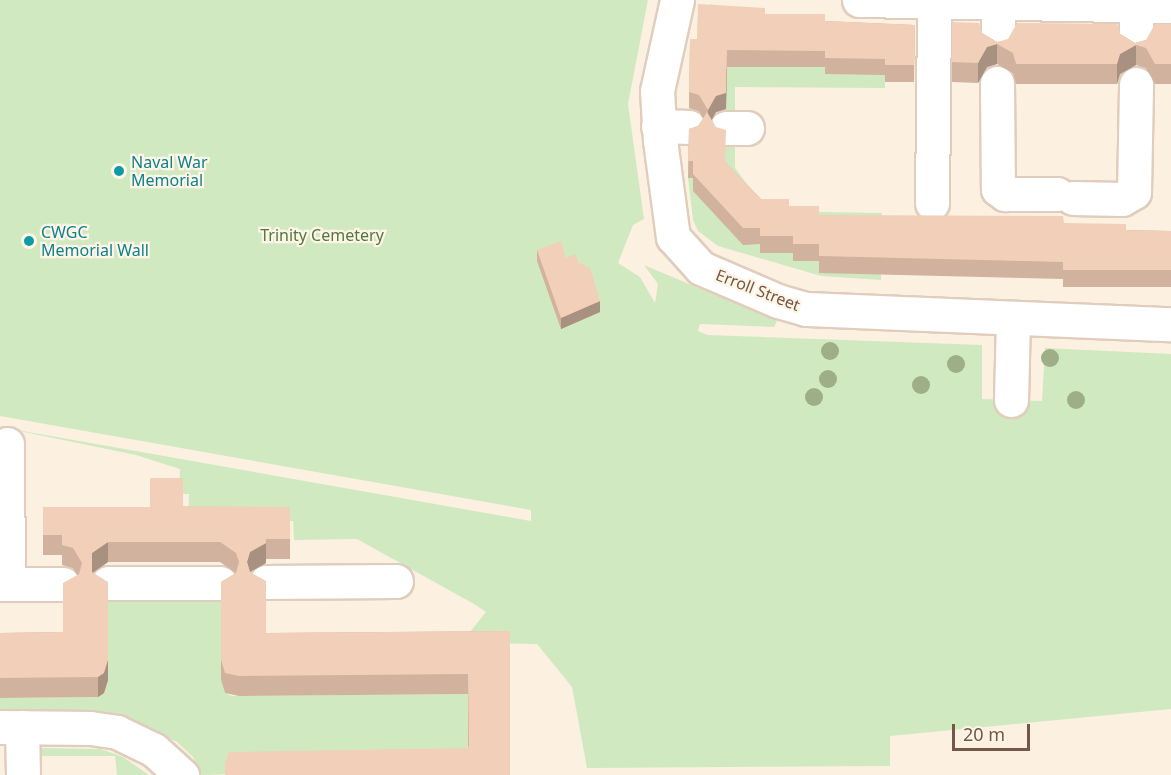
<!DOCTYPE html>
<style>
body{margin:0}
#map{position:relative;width:1171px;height:775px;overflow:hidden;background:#fcf1e1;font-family:"Noto Sans",sans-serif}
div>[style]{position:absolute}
.green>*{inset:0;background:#d1e9c0}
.roads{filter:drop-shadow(2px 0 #e0cdbd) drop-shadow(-2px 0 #e0cdbd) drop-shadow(0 2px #e0cdbd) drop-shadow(0 -2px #e0cdbd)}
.minor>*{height:33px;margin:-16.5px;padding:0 16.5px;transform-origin:16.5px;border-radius:16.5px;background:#fff}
.trees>*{width:18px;height:18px;margin:-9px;border-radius:50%;background:#9eaf88}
.wall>*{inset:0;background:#d0b29e}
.shaded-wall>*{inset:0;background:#a99181}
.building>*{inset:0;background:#f2cfb8}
.dots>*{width:16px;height:16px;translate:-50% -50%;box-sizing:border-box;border:3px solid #fff5e7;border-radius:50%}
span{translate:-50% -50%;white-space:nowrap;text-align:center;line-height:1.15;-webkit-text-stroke:4.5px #fff5e7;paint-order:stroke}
.culture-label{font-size:16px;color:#0d838f}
.left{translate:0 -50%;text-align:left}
.park-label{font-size:16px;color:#517940}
.street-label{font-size:16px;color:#735748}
.scale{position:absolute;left:952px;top:724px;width:78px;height:27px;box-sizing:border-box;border:3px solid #735748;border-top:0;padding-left:8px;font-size:18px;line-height:21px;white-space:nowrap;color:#735748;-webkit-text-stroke:4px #fff5e7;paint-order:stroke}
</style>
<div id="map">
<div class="green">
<i style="clip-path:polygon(0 0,648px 0,628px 104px,644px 219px,633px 225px,618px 263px,640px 277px,655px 303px,658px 284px,644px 265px,777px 321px,774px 327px,700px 324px,698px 331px,708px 335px,982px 345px,982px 399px,1042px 401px,1045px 348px,1171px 354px,1171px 709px,890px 736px,890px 766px,587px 768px,572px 687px,537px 644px,461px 643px,486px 612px,474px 604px,357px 539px,294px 540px,293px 521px,188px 521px,189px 494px,179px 494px,180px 469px,136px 455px,0 427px,531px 521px,531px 510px,0 416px)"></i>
<i style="clip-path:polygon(710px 4px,885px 37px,885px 88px,735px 87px,735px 168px,767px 211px,882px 213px,881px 280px,821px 276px,718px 246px,698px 231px,693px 220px,688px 178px,690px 55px,697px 55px,698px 15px)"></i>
<i style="clip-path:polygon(108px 590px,221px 590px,221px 680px,225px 693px,232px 696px,469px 694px,469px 768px,202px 775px,193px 757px,177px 742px,125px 717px,97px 712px,0 713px,0 698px,92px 697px,104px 693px,108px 679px)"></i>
<i style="clip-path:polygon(42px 748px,101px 749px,123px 757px,149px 775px,117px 775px,115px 756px,37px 756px)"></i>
</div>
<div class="roads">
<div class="minor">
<i style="left:677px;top:0;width:93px;rotate:102.4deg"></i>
<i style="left:657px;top:91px;width:49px;rotate:86.5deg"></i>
<i style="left:660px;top:140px;width:98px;rotate:82.4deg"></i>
<i style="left:673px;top:237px;width:42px;rotate:47.9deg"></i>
<i style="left:701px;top:268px;width:84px;rotate:23.2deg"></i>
<i style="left:778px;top:301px;width:29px;rotate:16deg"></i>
<i style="left:806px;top:309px;width:365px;rotate:2.4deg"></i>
<i style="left:859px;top:0;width:312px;rotate:1.1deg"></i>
<i style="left:998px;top:43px;width:38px;rotate:-90deg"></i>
<i style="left:1136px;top:44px;width:38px;rotate:-90deg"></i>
<i style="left:997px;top:83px;width:106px;rotate:89.5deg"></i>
<i style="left:998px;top:189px;width:9px;rotate:36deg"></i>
<i style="left:1005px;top:194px;width:52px"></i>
<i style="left:658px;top:126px;width:31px;rotate:2deg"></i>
<i style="left:726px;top:128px;width:21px"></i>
<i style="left:1073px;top:198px;width:49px;rotate:1.2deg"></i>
<i style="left:1122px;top:199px;width:14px;rotate:-30deg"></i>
<i style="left:1134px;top:192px;width:108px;rotate:-88.9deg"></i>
<i style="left:932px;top:203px;width:199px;rotate:-89.4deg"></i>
<i style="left:1011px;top:400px;width:82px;rotate:-88.6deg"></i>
<i style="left:7px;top:444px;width:139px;rotate:89.6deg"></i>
<i style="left:266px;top:582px;width:130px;rotate:-0.4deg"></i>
<i style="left:108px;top:583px;width:112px"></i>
<i style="left:0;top:584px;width:63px"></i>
<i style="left:0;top:727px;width:90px;rotate:0.6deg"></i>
<i style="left:90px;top:728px;width:27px;rotate:8deg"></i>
<i style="left:117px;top:732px;width:41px;rotate:25.9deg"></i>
<i style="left:154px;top:750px;width:38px;rotate:42deg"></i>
<i style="left:22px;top:727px;width:48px;rotate:88.8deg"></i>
</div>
</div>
<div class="trees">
<i style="left:830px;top:351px"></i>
<i style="left:1050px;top:358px"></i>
<i style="left:956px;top:364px"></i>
<i style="left:828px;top:379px"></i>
<i style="left:921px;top:385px"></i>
<i style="left:814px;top:397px"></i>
<i style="left:1076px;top:400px"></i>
</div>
<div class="wall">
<i style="clip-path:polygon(765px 14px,825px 21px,915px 25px,914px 82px,885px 82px,885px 75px,825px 74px,825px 67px,727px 67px,726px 109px,716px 112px,712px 119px,725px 162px,761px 199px,819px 215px,1064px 223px,1126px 230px,1171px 231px,1171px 287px,1063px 287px,1063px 279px,819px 273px,819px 261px,793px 261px,793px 253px,760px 253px,760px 244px,743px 245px,693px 191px,693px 178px,688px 178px,689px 129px,698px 126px,703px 119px,699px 111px,689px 108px,690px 39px,697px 39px)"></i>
<i style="clip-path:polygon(952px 22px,982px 33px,997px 42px,1120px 34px,1135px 43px,1146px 40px,1171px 24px,1171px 84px,1155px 84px,1146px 68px,1136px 65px,1120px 74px,1117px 84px,1016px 84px,1013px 73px,997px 64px,987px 67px,978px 83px,952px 82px)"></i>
<i style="clip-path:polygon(537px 250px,578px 262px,600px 312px,561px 329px,537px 261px)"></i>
<i style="clip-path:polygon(43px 507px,290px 507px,290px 559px,266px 559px,266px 563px,250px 572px,266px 633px,510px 631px,468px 748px,468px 694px,239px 696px,225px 693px,221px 680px,221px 582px,236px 573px,220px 562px,108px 562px,93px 573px,108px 680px,104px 693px,98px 697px,0 698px,0 633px,63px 632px,77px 575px,73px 568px,62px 565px,62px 555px,43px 555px)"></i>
</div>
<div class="shaded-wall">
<i style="clip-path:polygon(997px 44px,997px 64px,987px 67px,978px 83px,978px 63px,987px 47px)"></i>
<i style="clip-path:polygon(1136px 45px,1136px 65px,1120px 74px,1117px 84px,1117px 64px,1120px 54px)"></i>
<i style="clip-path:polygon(727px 67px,726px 109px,716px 112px,708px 127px,708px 110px)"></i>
<i style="clip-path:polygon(600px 301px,600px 312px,561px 329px,561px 318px)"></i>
<i style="clip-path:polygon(108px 542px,108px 562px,92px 573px,92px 592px,92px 553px)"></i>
<i style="clip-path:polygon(266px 543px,266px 563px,250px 572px,247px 562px,250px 552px)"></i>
<i style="clip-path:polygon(108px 582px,108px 680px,104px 693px,98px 697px,98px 677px)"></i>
</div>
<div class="building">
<i style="clip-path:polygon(698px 4px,765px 8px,765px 14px,825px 14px,825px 21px,915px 25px,914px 65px,885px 65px,885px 59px,825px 58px,825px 51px,727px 50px,726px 93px,716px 96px,708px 110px,699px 95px,689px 92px,690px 39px,697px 39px)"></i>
<i style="clip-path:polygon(952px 22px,979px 23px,982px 33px,997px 42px,1008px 39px,1017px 23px,1117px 24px,1120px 34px,1135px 43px,1146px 40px,1155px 24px,1171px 24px,1171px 64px,1155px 64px,1146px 48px,1136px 45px,1120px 54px,1117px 64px,1016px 64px,1013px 53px,997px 44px,987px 47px,978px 63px,952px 62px)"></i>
<i style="clip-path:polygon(707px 112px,716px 127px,726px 130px,725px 162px,761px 199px,789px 199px,789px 206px,819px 206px,819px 215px,1063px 216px,1064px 223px,1126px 224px,1126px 230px,1171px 231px,1171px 270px,1063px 270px,1063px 262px,819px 256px,819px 244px,793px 244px,793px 236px,760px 236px,760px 228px,743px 228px,693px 174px,693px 161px,688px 161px,689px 129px,698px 126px)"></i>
<i style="clip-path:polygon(561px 241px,566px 258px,576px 254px,578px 262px,590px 268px,600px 301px,561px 318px,537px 250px)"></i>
<i style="clip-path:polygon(150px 478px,183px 478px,183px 506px,290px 507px,290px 539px,266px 539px,266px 543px,250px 552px,247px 562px,250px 572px,266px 581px,266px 633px,510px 631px,510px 775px,225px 775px,225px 763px,229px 752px,469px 748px,468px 674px,239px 676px,225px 673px,221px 660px,221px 582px,236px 573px,239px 562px,236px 553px,220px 542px,108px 542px,92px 553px,92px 572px,108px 582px,108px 660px,104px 673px,98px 677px,0 678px,0 633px,63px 632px,63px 583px,79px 574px,82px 563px,73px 548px,62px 545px,62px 535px,43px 535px,43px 507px,150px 507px)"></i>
</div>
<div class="dots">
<i style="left:119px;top:171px;background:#0f9aa8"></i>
<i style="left:29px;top:241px;background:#0f9aa8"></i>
</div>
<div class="culture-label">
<span class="left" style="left:131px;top:171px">Naval War<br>Memorial</span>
<span class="left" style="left:41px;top:241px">CWGC<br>Memorial Wall</span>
</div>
<div class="park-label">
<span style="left:322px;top:235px">Trinity Cemetery</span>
</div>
<div class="street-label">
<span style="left:758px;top:290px;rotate:21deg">Erroll Street</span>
</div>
<div class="scale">20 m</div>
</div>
